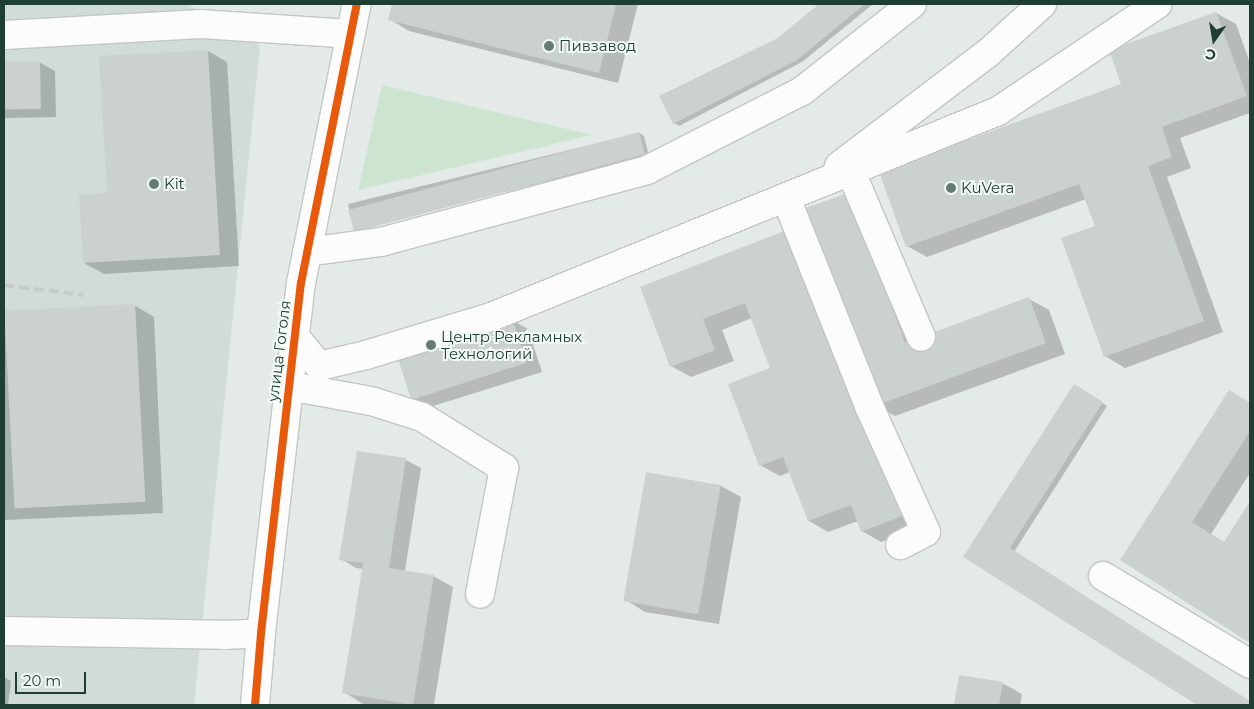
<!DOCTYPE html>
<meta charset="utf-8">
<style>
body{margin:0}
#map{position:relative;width:1254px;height:709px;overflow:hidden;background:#e4eae7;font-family:Montserrat,sans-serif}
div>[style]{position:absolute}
.built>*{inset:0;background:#d1dcd6}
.green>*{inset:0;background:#cce4d0}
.shadow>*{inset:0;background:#0003}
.building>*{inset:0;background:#cbd1ce;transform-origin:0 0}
.roads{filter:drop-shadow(1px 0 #c1c7c4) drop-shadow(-1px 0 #c1c7c4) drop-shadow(0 1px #c1c7c4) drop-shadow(0 -1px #c1c7c4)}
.minor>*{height:28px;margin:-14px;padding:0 14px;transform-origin:14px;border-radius:14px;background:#fbfcfb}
.rail>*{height:4px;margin-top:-2px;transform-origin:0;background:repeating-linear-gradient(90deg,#c6cbc9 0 10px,transparent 0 15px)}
.cycleway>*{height:8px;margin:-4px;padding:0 4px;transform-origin:4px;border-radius:4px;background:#e8590c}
.dots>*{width:14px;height:14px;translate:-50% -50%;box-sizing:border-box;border:2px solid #f2f9f5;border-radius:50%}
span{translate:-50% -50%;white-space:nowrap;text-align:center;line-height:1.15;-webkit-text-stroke:4px #f2f9f5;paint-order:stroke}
.poi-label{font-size:15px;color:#203f33}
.left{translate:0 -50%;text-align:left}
.street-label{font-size:15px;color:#203f33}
.frame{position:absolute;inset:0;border:5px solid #203f33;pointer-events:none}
.north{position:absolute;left:1189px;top:15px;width:50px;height:50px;-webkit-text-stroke:4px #f2f9f5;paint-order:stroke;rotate:193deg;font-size:14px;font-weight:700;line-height:20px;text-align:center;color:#203f33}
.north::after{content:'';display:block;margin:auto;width:18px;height:22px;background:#203f33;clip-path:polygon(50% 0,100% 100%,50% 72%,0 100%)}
.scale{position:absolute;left:15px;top:672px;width:71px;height:22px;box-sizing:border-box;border:2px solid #203f33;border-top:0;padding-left:6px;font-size:15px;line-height:18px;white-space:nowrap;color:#203f33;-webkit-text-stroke:4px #f2f9f5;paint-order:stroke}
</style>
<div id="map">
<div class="built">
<i style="clip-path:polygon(4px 4px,187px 4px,260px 45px,194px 705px,4px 705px)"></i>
</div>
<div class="green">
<i style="clip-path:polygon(382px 85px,592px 135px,358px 190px)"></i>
</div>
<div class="shadow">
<i style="clip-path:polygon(393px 4px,638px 4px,618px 83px,409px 31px,389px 19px)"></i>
<i style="clip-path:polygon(821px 4px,873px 4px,802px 62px,679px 126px,674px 123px)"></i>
<i style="clip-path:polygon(1216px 13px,1236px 24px,1250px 63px,1250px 113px,1180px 138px,1191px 168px,1167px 177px,1223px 332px,1125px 368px,1105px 356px,1096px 226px,1086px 199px,927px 257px,907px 246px)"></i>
<i style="clip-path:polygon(208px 51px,227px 62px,239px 266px,104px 274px,84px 263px,108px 194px)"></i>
<i style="clip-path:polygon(39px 62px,55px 71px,56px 117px,4px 118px,4px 63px)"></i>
<i style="clip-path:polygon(639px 133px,644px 136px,649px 156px,358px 228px,353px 225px,348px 204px)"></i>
<i style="clip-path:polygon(850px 194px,918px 339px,1029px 299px,1049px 310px,1065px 354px,895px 416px,874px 404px,921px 527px,881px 542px,862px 531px,858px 521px,828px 532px,809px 521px,790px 472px,780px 476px,760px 465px,771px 368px,752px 318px,722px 330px,734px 361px,691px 377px,671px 366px,641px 287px,792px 230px)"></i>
<i style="clip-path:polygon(134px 305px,154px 317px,163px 513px,4px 520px,4px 312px)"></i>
<i style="clip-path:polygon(512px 320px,528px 329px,542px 372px,427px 408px,412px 400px)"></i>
<i style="clip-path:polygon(1074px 385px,1107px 406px,1014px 552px,1250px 702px,1250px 705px,1199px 705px,965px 556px)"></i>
<i style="clip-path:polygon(1230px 391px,1250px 403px,1250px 473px,1211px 534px,1225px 543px,1250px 504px,1250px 642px,1122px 560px)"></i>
<i style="clip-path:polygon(358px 452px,406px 460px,421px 468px,405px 571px,433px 576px,453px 587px,434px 705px,372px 705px,363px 704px,344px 692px,364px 569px,356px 568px,341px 559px)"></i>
<i style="clip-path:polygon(647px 473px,721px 486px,741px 497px,719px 624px,645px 612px,626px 600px)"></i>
<i style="clip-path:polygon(960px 676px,1002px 683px,1022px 694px,1020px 705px,956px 705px)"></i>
<i style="clip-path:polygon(4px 677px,11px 681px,8px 705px,4px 705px)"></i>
</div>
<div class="building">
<i style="clip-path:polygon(392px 4px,616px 4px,599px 73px,388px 20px)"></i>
<i style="clip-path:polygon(819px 4px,865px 4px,797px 60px,673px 124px,659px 96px,778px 38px)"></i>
<i style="clip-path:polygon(1216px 12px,1247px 96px,1162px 127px,1172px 157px,1148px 166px,1204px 321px,1104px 357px,1061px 238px,1095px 226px,1079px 184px,906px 247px,879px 172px,1121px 84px,1109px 50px)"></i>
<i style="clip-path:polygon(208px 50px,220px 255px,83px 263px,79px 195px,107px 193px,99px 56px)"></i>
<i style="left:40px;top:61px;width:48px;height:36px;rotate:89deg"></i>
<i style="left:639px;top:132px;width:23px;height:301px;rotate:75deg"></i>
<i style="clip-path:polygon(850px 192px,905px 343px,1029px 297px,1046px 343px,875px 406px,803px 209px)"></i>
<i style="clip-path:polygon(792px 228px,902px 516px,861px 532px,851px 505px,808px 521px,783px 457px,759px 466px,728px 384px,770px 368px,745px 303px,703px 319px,715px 350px,670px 367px,640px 287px)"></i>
<i style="left:135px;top:304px;width:198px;height:131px;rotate:87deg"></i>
<i style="left:512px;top:318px;width:47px;height:121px;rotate:72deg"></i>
<i style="clip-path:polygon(1074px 384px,1103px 402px,1010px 548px,1250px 701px,1250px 705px,1197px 705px,963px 557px)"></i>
<i style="clip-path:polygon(1229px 390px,1250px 403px,1250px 431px,1192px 522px,1224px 542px,1250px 501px,1250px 643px,1120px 560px)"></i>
<i style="clip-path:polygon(357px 451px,406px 458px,389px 568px,434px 575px,413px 705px,342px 693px,363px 563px,339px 560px)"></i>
<i style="left:646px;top:472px;width:76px;height:131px;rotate:10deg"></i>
<i style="clip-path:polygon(959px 675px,1003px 682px,999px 705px,954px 705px)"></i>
</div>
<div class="roads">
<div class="minor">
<i style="left:4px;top:35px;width:197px;rotate:-3.2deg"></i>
<i style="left:201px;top:24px;width:149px;rotate:3.8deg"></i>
<i style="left:839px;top:166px;width:187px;rotate:-37.2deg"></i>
<i style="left:988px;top:53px;width:73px;rotate:-42.2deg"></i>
<i style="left:851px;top:172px;width:179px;rotate:67deg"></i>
<i style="left:786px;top:198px;width:224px;rotate:68.2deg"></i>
<i style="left:869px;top:406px;width:138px;rotate:65.7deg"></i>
<i style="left:926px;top:532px;width:29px;rotate:153deg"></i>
<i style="left:307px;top:252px;width:75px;rotate:-7.7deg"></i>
<i style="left:381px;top:242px;width:276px;rotate:-15.1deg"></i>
<i style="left:647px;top:170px;width:174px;rotate:-27deg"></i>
<i style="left:802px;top:91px;width:140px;rotate:-38.3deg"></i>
<i style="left:295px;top:337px;width:38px;rotate:50deg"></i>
<i style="left:319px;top:366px;width:48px;rotate:-13.2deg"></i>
<i style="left:366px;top:355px;width:131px;rotate:-16.9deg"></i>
<i style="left:491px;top:317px;width:547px;rotate:-22.11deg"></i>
<i style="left:998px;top:111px;width:192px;rotate:-33.8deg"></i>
<i style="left:289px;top:386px;width:83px;rotate:10.4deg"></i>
<i style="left:371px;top:401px;width:53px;rotate:17.4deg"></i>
<i style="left:422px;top:417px;width:97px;rotate:31.9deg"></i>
<i style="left:504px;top:468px;width:128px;rotate:100.8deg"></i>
<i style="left:1103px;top:576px;width:171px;rotate:30.9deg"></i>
<i style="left:4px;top:631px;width:221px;rotate:1deg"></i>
<i style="left:225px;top:635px;width:36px;rotate:-3deg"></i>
<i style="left:255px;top:705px;width:72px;rotate:-85.2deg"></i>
<i style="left:261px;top:633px;width:352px;rotate:-83.5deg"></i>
<i style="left:301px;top:283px;width:285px;rotate:-78.7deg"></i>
</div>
</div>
<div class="rail">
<i style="left:4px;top:285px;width:80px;rotate:7.2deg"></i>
</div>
<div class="cycleway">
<i style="left:255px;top:705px;width:72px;rotate:-85.2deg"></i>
<i style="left:261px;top:633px;width:352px;rotate:-83.5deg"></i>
<i style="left:301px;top:283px;width:285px;rotate:-78.7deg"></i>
</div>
<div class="dots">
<i style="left:549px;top:46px;background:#657b72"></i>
<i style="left:154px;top:184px;background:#657b72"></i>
<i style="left:951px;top:188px;background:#657b72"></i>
<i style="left:431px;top:345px;background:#657b72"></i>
</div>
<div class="poi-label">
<span class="left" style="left:559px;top:46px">Пивзавод</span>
<span class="left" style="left:164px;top:184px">Kit</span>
<span class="left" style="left:961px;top:188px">KuVera</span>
<span class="left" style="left:441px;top:345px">Центр Рекламных<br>Технологий</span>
</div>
<div class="street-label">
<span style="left:279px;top:351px;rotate:-83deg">улица Гоголя</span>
</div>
<div class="frame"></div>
<div class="north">С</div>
<div class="scale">20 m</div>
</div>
